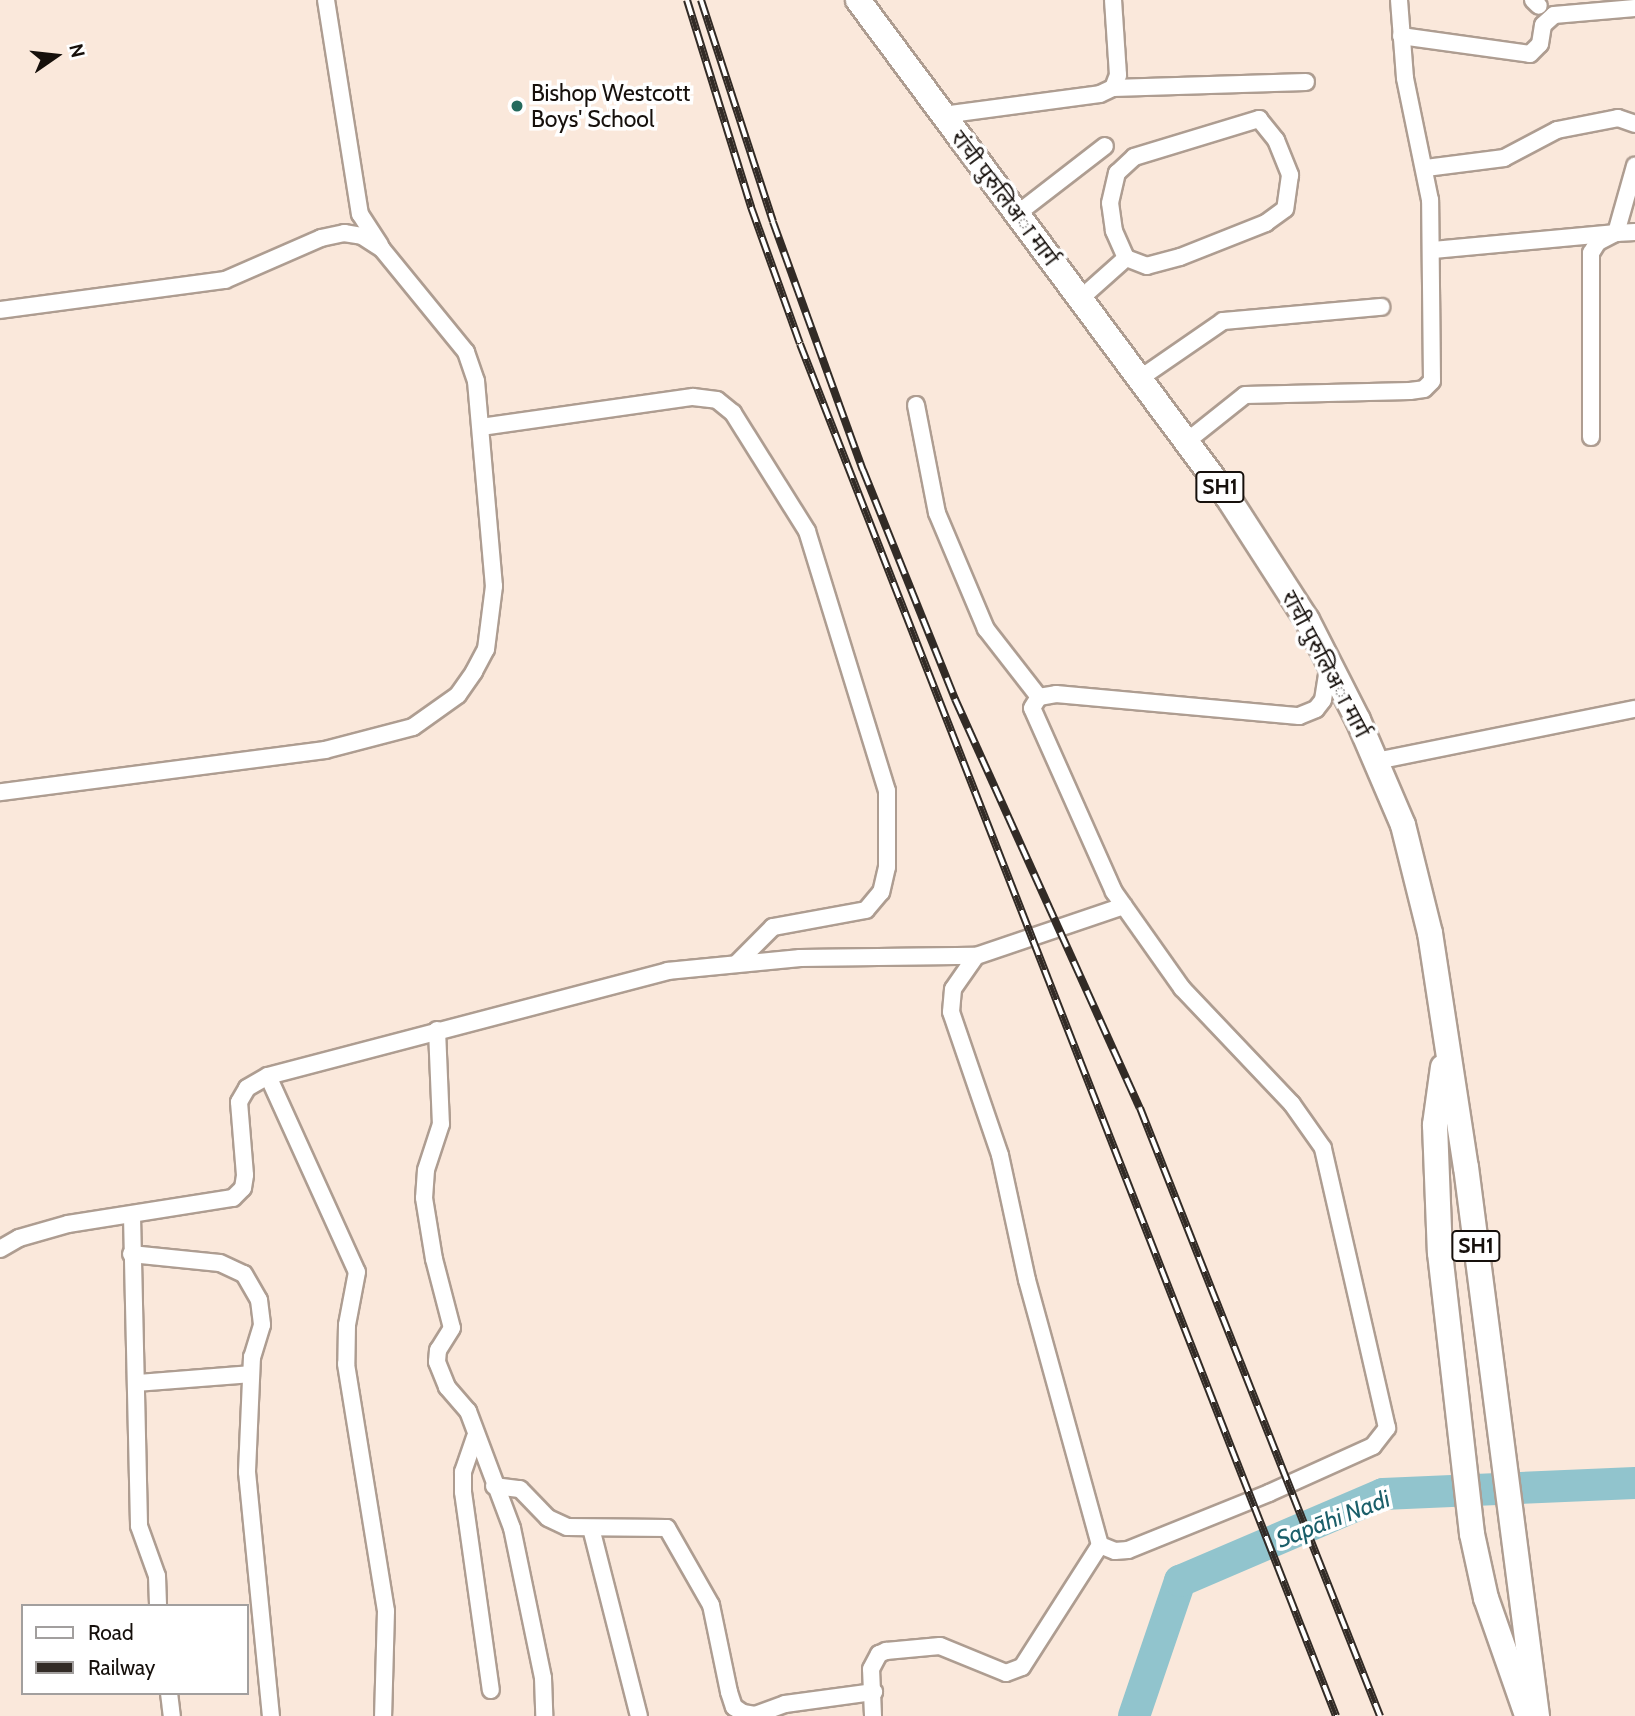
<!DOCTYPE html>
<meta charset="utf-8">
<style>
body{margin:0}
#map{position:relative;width:1635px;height:1716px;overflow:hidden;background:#fae8db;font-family:Cabin,"Noto Sans Devanagari",sans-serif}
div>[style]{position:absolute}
.river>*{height:32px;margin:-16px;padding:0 16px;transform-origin:16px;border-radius:16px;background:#91c4cd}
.roads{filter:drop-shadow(2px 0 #ae9d91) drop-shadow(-2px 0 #ae9d91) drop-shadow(0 2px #ae9d91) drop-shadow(0 -2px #ae9d91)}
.street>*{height:16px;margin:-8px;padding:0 8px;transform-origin:8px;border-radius:8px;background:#fff}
.primary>*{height:24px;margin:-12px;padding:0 12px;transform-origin:12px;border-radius:12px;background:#fff}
.rail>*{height:8px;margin-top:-4px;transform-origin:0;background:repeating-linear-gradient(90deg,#fff 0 16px,#322b26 0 32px);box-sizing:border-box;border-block:2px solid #322b26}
.dots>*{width:19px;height:19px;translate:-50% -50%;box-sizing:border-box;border:4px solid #fff;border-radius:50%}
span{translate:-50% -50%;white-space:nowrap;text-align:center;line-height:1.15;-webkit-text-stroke:7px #fff;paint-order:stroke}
.shield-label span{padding:2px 5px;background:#fff;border:2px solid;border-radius:5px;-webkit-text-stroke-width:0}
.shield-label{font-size:21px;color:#16100c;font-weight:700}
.poi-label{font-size:23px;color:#16100c}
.left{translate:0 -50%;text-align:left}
.street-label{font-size:23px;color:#16100c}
.water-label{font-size:24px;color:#1b5f6a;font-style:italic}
.legend{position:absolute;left:21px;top:1604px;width:228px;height:91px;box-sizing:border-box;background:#fff;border:2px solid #a29f9e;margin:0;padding:9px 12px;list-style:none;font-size:21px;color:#16100c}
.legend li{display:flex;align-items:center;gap:14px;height:35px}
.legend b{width:35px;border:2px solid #a29f9e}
.north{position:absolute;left:21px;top:21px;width:70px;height:70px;-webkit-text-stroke:5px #fff;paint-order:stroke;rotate:76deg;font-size:19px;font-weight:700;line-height:28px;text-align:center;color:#16100c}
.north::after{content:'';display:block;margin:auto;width:24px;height:32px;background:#16100c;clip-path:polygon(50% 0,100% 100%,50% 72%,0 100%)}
</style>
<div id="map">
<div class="river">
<i style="left:1134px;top:1716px;width:143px;rotate:-71.2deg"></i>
<i style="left:1180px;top:1581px;width:221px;rotate:-23.2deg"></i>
<i style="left:1383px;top:1494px;width:252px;rotate:-2.5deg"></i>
</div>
<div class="roads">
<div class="street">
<i style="left:326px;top:0;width:217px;rotate:81deg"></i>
<i style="left:360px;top:214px;width:37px;rotate:57deg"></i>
<i style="left:1533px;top:0;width:8px;rotate:45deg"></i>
<i style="left:1401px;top:36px;width:130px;rotate:7.9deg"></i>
<i style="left:1530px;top:54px;width:14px;rotate:-45deg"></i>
<i style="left:1540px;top:44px;width:19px;rotate:-81deg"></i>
<i style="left:1543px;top:25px;width:15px;rotate:-42deg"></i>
<i style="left:1554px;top:15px;width:81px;rotate:-4.9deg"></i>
<i style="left:1113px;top:88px;width:193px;rotate:-1.8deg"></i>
<i style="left:943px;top:115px;width:158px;rotate:-7.6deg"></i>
<i style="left:1100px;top:94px;width:14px;rotate:-25deg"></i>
<i style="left:1113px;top:88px;width:14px;rotate:-69deg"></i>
<i style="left:1118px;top:75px;width:75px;rotate:-93.8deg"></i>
<i style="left:1426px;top:168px;width:79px;rotate:-7.3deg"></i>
<i style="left:1504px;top:158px;width:60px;rotate:-27.8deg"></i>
<i style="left:1557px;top:130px;width:62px;rotate:-11.1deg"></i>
<i style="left:1618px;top:118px;width:18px;rotate:19deg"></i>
<i style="left:1017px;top:214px;width:111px;rotate:-37.7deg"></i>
<i style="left:1433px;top:250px;width:184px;rotate:-5.3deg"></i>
<i style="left:1616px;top:233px;width:70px;rotate:-74.2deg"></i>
<i style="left:1080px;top:299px;width:62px;rotate:-41.7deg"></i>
<i style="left:1126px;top:258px;width:30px;rotate:-114deg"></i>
<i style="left:1114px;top:231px;width:28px;rotate:-98deg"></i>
<i style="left:1110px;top:203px;width:31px;rotate:-77deg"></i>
<i style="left:1117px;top:173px;width:23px;rotate:-43deg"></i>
<i style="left:1134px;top:157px;width:131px;rotate:-16.9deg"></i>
<i style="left:1259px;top:119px;width:27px;rotate:51deg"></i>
<i style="left:1276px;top:140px;width:38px;rotate:68deg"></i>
<i style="left:1290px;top:175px;width:34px;rotate:98deg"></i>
<i style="left:1285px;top:209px;width:24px;rotate:144deg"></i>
<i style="left:1266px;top:223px;width:92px;rotate:158.4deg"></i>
<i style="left:1180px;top:257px;width:34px;rotate:165deg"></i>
<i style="left:1147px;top:266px;width:22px;rotate:-159deg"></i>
<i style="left:0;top:310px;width:227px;rotate:-7.6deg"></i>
<i style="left:225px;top:280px;width:105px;rotate:-23.6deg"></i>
<i style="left:321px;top:238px;width:24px;rotate:-12deg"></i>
<i style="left:344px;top:233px;width:18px;rotate:9deg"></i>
<i style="left:362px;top:236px;width:24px;rotate:33deg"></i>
<i style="left:382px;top:249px;width:133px;rotate:50.8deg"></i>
<i style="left:466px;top:352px;width:31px;rotate:71deg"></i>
<i style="left:476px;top:381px;width:206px;rotate:85deg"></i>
<i style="left:494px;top:586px;width:64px;rotate:97.2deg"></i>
<i style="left:486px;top:649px;width:26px;rotate:118deg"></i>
<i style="left:474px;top:672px;width:28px;rotate:125deg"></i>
<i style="left:458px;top:695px;width:55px;rotate:144.6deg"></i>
<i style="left:413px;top:727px;width:91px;rotate:165.4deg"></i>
<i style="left:325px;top:750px;width:328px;rotate:172.6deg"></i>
<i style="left:1139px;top:379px;width:102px;rotate:-34.6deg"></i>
<i style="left:1223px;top:321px;width:159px;rotate:-5.1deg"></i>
<i style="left:916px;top:405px;width:110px;rotate:79deg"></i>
<i style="left:937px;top:513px;width:126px;rotate:67.1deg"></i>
<i style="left:986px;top:629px;width:86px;rotate:52.1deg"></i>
<i style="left:481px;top:427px;width:214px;rotate:-8.1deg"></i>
<i style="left:693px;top:397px;width:24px;rotate:7deg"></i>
<i style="left:717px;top:400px;width:21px;rotate:39deg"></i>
<i style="left:733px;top:413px;width:139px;rotate:57.9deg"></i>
<i style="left:807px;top:531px;width:272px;rotate:72.9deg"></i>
<i style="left:887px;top:791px;width:76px;rotate:90deg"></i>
<i style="left:887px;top:867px;width:26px;rotate:103deg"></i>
<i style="left:881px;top:892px;width:23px;rotate:130deg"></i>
<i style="left:866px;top:910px;width:95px;rotate:169.6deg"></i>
<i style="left:773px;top:927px;width:51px;rotate:135deg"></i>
<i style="left:1591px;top:437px;width:184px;rotate:-90deg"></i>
<i style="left:1591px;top:253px;width:13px;rotate:-58deg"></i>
<i style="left:1598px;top:242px;width:20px;rotate:-27deg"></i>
<i style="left:1616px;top:233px;width:19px;rotate:-3deg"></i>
<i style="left:1186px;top:442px;width:75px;rotate:-38.5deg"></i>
<i style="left:1245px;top:395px;width:165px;rotate:-1.4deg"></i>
<i style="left:1410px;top:391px;width:14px;rotate:-8deg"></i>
<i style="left:1424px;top:389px;width:11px;rotate:-45deg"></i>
<i style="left:1432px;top:381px;width:181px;rotate:-90.6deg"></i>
<i style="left:1430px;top:200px;width:125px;rotate:-101.6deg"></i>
<i style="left:1405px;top:78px;width:78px;rotate:-94.4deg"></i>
<i style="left:1376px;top:761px;width:264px;rotate:-11.4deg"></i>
<i style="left:437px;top:1030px;width:94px;rotate:87.6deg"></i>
<i style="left:441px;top:1124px;width:48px;rotate:108.1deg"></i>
<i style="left:426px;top:1170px;width:28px;rotate:94deg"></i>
<i style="left:424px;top:1198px;width:62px;rotate:80.7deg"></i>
<i style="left:434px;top:1259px;width:71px;rotate:75.4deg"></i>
<i style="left:452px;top:1328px;width:26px;rotate:122deg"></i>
<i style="left:438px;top:1350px;width:12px;rotate:95deg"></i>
<i style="left:437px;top:1362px;width:27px;rotate:68deg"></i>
<i style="left:447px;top:1387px;width:32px;rotate:49deg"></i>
<i style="left:468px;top:1411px;width:125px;rotate:69.4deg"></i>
<i style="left:512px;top:1528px;width:153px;rotate:78.3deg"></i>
<i style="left:543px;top:1678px;width:38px;rotate:88deg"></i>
<i style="left:268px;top:1076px;width:215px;rotate:65.6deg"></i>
<i style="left:357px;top:1272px;width:54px;rotate:100.7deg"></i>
<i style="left:347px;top:1325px;width:39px;rotate:91deg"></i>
<i style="left:346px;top:1364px;width:250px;rotate:80.8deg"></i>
<i style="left:386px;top:1611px;width:105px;rotate:91.6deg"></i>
<i style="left:132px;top:1216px;width:310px;rotate:88.7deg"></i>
<i style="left:139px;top:1526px;width:53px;rotate:70.2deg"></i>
<i style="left:157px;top:1576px;width:30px;rotate:88deg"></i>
<i style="left:0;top:1249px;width:22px;rotate:-30deg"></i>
<i style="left:19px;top:1238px;width:51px;rotate:-15.9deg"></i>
<i style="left:68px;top:1224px;width:167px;rotate:-9deg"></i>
<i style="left:233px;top:1198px;width:14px;rotate:-45deg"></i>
<i style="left:243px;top:1188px;width:13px;rotate:-81deg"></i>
<i style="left:245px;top:1175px;width:73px;rotate:-94.7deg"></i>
<i style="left:239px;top:1102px;width:16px;rotate:-60deg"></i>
<i style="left:247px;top:1088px;width:24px;rotate:-30deg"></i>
<i style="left:268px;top:1076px;width:413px;rotate:-14.7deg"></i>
<i style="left:667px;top:971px;width:134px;rotate:-5.6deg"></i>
<i style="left:800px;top:958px;width:176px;rotate:-0.7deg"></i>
<i style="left:976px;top:956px;width:156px;rotate:-18.7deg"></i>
<i style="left:131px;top:1254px;width:89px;rotate:5.8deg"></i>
<i style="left:220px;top:1263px;width:26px;rotate:25deg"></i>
<i style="left:244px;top:1274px;width:30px;rotate:60deg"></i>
<i style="left:259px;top:1300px;width:25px;rotate:83deg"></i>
<i style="left:262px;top:1325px;width:34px;rotate:107deg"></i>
<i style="left:252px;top:1357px;width:115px;rotate:92.5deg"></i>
<i style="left:247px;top:1472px;width:245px;rotate:84.4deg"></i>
<i style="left:137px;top:1383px;width:114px;rotate:-4.5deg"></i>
<i style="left:475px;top:1437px;width:37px;rotate:109deg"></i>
<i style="left:463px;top:1472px;width:20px;rotate:90deg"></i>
<i style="left:463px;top:1492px;width:200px;rotate:82deg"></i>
<i style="left:494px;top:1486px;width:26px;rotate:7deg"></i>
<i style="left:520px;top:1489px;width:40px;rotate:46deg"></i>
<i style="left:548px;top:1518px;width:21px;rotate:25deg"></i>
<i style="left:567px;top:1527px;width:100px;rotate:0.6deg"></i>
<i style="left:667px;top:1528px;width:89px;rotate:60.3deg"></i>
<i style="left:711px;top:1605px;width:89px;rotate:78.3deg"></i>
<i style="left:729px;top:1692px;width:16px;rotate:72deg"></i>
<i style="left:734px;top:1707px;width:11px;rotate:34deg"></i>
<i style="left:743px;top:1713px;width:12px;rotate:9deg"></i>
<i style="left:755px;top:1715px;width:32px;rotate:-20deg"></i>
<i style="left:785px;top:1704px;width:90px;rotate:-7.7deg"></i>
<i style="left:591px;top:1528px;width:194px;rotate:75.7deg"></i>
<i style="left:1100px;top:1545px;width:16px;rotate:22deg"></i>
<i style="left:1115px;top:1551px;width:13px;rotate:-4deg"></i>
<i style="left:1128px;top:1550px;width:152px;rotate:-22deg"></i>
<i style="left:1269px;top:1493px;width:114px;rotate:-24.3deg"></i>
<i style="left:1373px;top:1446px;width:23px;rotate:-52deg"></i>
<i style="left:1387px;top:1428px;width:287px;rotate:-102.9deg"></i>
<i style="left:1323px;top:1148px;width:54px;rotate:-125.2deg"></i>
<i style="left:1292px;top:1104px;width:160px;rotate:-133.5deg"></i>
<i style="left:1182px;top:988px;width:118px;rotate:-125.3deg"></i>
<i style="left:1114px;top:892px;width:201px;rotate:-114deg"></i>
<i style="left:1032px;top:708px;width:13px;rotate:-58deg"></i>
<i style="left:1039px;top:697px;width:17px;rotate:-10deg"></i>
<i style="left:1056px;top:694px;width:244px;rotate:5.2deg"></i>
<i style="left:1299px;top:716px;width:18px;rotate:-22deg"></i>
<i style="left:1316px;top:709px;width:11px;rotate:-52deg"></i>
<i style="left:1323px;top:700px;width:36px;rotate:-81deg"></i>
<i style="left:169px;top:1693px;width:23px;rotate:83deg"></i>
<i style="left:873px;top:1716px;width:47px;rotate:-92.4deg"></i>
<i style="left:871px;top:1669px;width:17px;rotate:-62deg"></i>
<i style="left:879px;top:1654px;width:8px;rotate:-23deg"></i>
<i style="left:886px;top:1651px;width:54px;rotate:-5.3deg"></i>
<i style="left:940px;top:1646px;width:71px;rotate:22.2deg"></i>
<i style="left:1006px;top:1673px;width:17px;rotate:-21deg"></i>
<i style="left:1022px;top:1667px;width:145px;rotate:-57.4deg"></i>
<i style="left:1100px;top:1545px;width:275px;rotate:-105.4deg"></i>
<i style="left:1027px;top:1280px;width:128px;rotate:-102.2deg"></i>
<i style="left:1000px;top:1155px;width:151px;rotate:-108.9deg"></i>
<i style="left:951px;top:1012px;width:23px;rotate:-85deg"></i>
<i style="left:953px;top:989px;width:40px;rotate:-55.1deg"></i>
</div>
<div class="primary">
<i style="left:858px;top:0;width:622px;rotate:53.37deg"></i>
<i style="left:1229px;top:499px;width:144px;rotate:57.2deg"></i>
<i style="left:1307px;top:620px;width:112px;rotate:63deg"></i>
<i style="left:1358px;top:720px;width:114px;rotate:66.8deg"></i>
<i style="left:1403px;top:825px;width:111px;rotate:76deg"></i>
<i style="left:1430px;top:933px;width:237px;rotate:81.3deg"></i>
<i style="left:1466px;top:1167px;width:554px;rotate:82.63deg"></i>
<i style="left:1443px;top:1067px;width:59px;rotate:97.9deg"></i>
<i style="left:1435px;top:1125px;width:128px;rotate:87.8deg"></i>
<i style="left:1440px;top:1253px;width:283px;rotate:83.5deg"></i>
<i style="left:1472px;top:1534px;width:66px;rotate:77.7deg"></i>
<i style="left:1486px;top:1598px;width:121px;rotate:70.7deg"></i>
</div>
</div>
<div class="rail">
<i style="left:687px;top:0;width:217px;rotate:72.8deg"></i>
<i style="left:751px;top:207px;width:145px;rotate:70.3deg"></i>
<i style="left:800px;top:344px;width:1473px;rotate:68.66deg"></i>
<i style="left:701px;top:0;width:233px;rotate:72deg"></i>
<i style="left:773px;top:222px;width:264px;rotate:70.1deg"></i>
<i style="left:863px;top:470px;width:247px;rotate:68.1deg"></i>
<i style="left:955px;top:699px;width:449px;rotate:65.7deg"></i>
<i style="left:1140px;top:1108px;width:654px;rotate:68.46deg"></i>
</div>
<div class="dots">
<i style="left:517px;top:106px;background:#246a5d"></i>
</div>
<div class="shield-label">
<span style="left:1220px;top:487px">SH1</span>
<span style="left:1476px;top:1246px">SH1</span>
</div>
<div class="poi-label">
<span class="left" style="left:531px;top:106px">Bishop Westcott<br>Boys' School</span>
</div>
<div class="street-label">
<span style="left:1005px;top:198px;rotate:53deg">रांची पुरुलिअा मार्ग</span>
<span style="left:1326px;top:664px;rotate:62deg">रांची पुरुलिअा मार्ग</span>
</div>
<div class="water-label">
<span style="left:1333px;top:1519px;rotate:-21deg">Sapāhi Nadi</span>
</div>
<ul class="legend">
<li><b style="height:9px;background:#fff"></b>Road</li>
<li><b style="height:9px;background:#322b26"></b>Railway</li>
</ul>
<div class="north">N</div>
</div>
